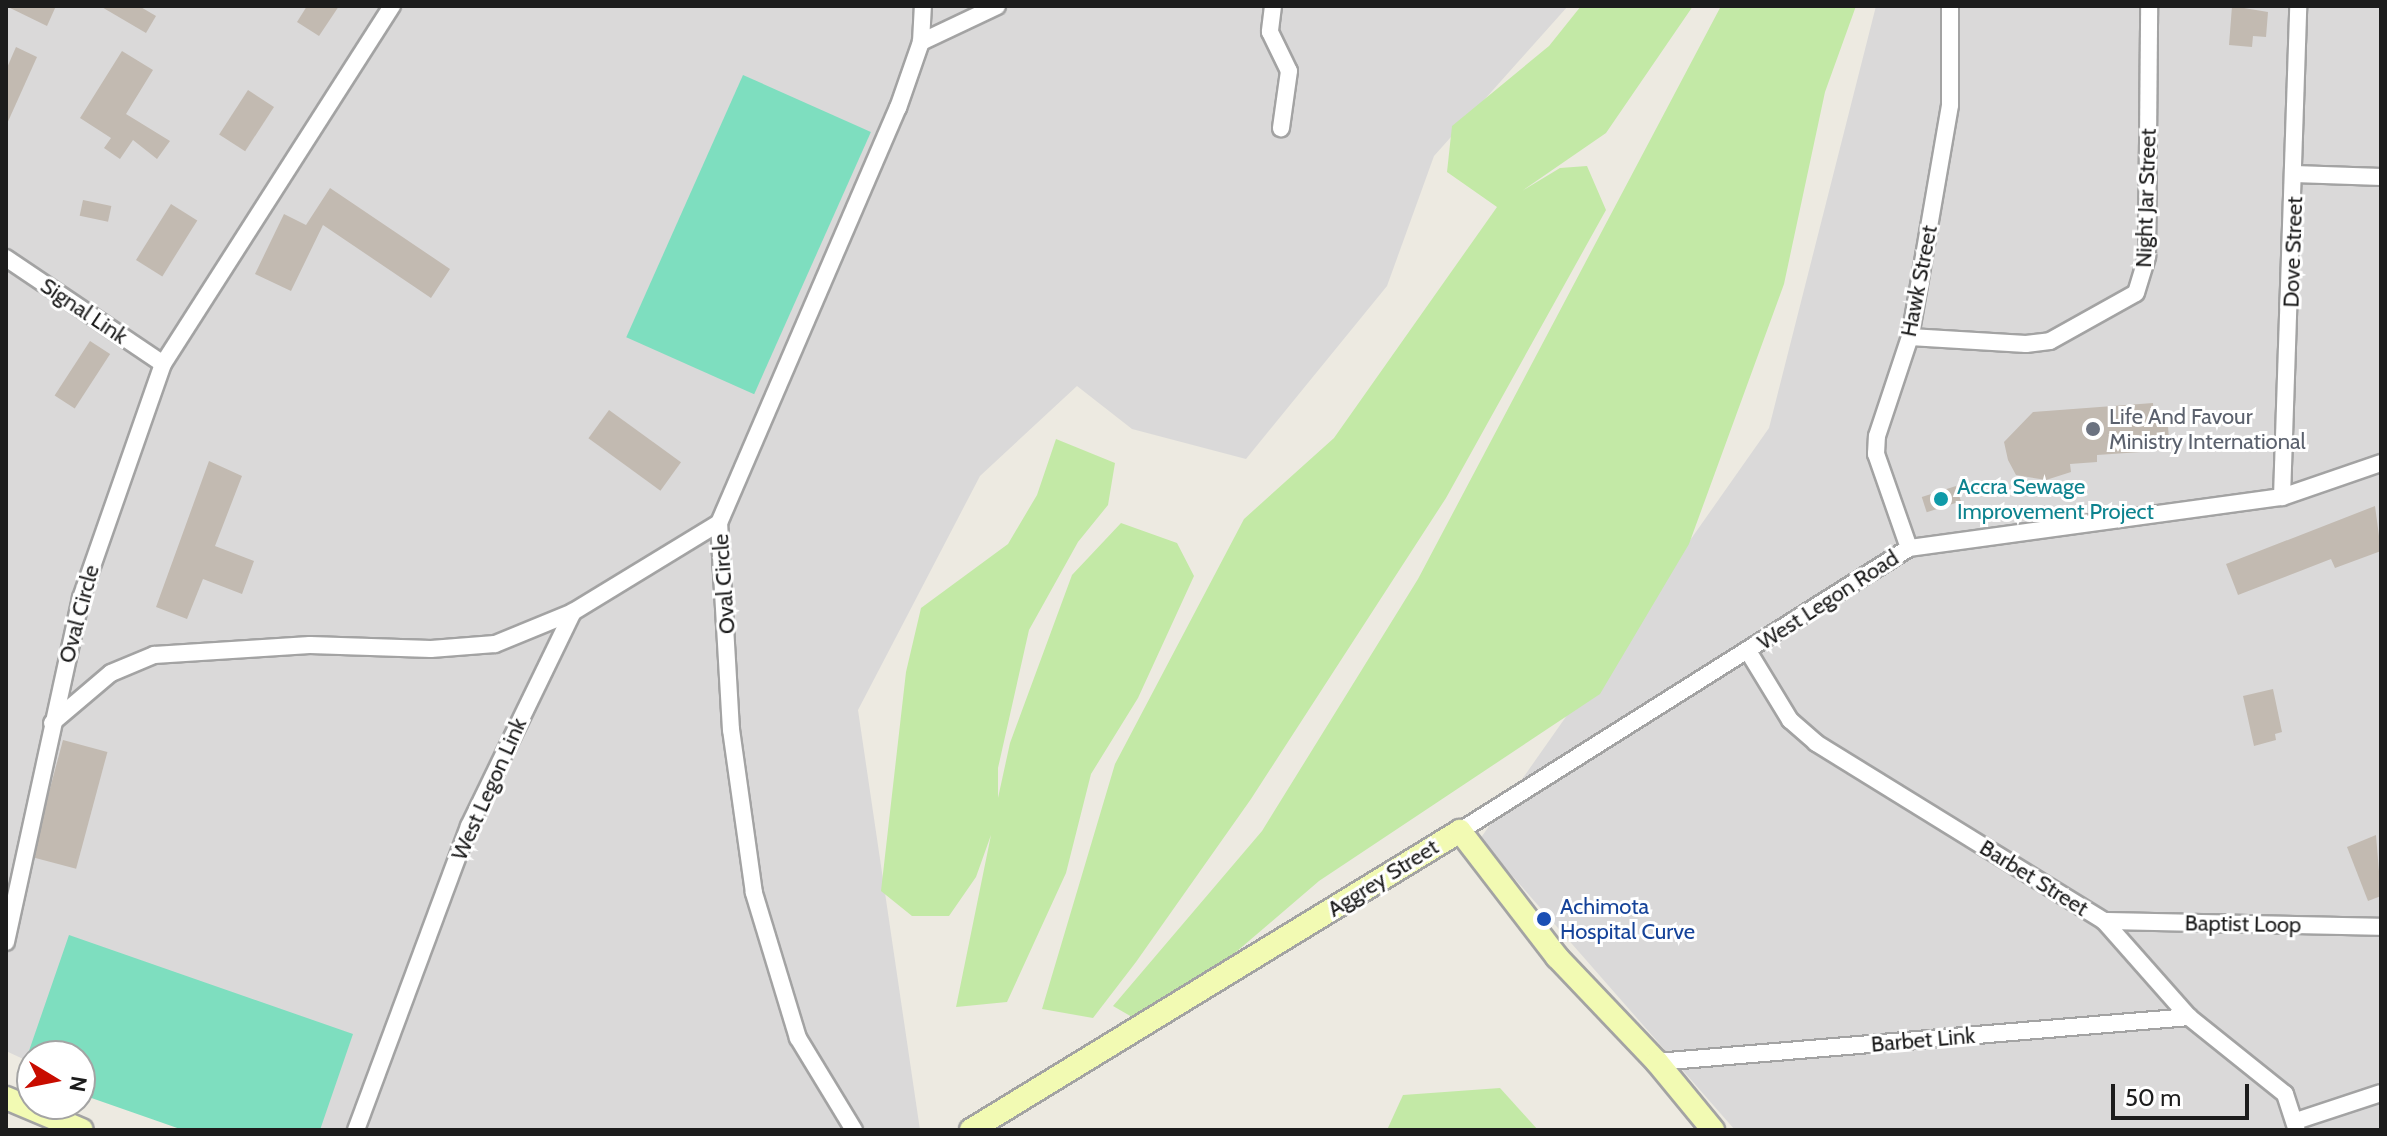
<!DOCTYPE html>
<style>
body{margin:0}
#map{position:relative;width:2387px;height:1136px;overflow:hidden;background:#edeae1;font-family:Cabin,sans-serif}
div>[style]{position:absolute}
.residential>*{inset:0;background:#dad9d9}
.grass>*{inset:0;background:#c3e9a6}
.pitch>*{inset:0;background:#7edebf;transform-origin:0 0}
.building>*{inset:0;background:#c2bab1;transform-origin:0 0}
.roads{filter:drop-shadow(2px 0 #a3a3a3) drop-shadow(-2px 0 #a3a3a3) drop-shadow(0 2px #a3a3a3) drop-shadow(0 -2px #a3a3a3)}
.minor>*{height:16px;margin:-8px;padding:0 8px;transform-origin:8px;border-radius:8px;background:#fff}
.secondary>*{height:22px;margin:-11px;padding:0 11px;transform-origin:11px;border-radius:11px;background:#f2fab3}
.dots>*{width:22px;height:22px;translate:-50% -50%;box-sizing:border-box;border:4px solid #fff;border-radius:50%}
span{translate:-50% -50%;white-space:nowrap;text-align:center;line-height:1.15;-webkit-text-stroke:6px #fff;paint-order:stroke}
.street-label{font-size:22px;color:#1c1c1c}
.worship-label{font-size:22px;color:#5b616d}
.left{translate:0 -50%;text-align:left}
.culture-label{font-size:22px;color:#0d838f}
.transit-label{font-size:22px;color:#164399}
.frame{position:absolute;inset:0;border:8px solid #1c1c1c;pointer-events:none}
.north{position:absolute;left:16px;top:1040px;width:80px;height:80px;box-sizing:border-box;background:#fff;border:2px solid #a4a4a4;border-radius:50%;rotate:100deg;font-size:22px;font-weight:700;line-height:32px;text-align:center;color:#1c1c1c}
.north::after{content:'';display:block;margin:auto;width:28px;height:36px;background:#c80c00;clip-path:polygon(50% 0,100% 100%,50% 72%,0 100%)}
.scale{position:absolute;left:2111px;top:1084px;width:138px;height:36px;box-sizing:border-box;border:4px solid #1c1c1c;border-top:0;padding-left:10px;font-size:24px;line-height:28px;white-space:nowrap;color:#1c1c1c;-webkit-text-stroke:6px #fff;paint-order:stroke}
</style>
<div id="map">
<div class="residential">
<i style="clip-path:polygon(6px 6px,1568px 6px,1434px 156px,1387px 286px,1246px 459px,1132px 429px,1077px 386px,980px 476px,858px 710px,920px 1130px,185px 1130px,80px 1056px,32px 1056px,32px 1063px,6px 1051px)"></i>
<i style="clip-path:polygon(1876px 6px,2381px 6px,2381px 1130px,1735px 1130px,1480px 839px,1769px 428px)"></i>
</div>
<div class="grass">
<i style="clip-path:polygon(1581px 6px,1693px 6px,1606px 133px,1522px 191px,1560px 168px,1587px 166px,1606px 210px,1446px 498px,1251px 799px,1136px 962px,1093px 1018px,1042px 1009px,1115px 764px,1244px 519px,1334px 438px,1497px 207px,1447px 172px,1452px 126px,1549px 46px)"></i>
<i style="clip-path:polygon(1721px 6px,1856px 6px,1825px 92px,1784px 284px,1689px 544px,1600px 694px,1319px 881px,1229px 958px,1139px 1021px,1113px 1006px,1262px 831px,1418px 579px)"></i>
<i style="clip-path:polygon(1056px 439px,1115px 463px,1108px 505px,1078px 542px,1029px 630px,998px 768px,998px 798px,1010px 743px,1072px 575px,1121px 523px,1177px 543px,1194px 576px,1138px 698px,1091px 774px,1066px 873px,1007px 1002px,956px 1007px,991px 835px,976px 877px,949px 916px,912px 916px,881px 891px,906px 672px,921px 608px,1008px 544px,1037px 495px)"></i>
<i style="clip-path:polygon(1500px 1088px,1538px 1130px,1387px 1130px,1403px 1095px)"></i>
</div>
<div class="pitch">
<i style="left:743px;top:75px;width:140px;height:287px;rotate:24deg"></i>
<i style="clip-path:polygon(69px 935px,353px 1034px,320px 1130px,183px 1130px,80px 1094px,80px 1056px,32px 1056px,32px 1078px,21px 1074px)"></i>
</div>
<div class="building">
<i style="clip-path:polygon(6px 6px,56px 6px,47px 26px)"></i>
<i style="clip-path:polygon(100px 6px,139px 6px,156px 16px,146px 33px)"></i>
<i style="clip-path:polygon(307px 6px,339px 6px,319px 36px,297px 22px)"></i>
<i style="clip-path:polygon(2232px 6px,2268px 12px,2266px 37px,2253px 36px,2252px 47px,2229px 45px)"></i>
<i style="clip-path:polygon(16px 47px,37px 57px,6px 126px,6px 70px)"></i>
<i style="clip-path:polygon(122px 51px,153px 70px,126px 114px,170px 141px,157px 159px,133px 140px,120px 159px,104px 148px,111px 138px,80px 118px)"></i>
<i style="left:248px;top:90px;width:31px;height:53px;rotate:33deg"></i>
<i style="clip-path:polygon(330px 188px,450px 269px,431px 298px,323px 225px,291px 291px,255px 274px,284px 214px,306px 225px)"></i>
<i style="left:83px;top:200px;width:29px;height:16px;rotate:12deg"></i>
<i style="left:171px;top:204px;width:31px;height:66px;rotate:32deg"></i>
<i style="left:90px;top:341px;width:24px;height:65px;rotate:33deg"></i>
<i style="clip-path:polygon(2153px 403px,2154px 416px,2167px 415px,2170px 450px,2097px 455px,2097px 462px,2070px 464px,2071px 472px,2046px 480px,2016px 475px,2008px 460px,2004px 442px,2033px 412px)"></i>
<i style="left:609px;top:410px;width:89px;height:35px;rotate:36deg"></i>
<i style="clip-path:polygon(209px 461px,242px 476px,215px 546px,254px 561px,242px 594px,203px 579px,187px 619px,156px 607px)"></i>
<i style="left:1956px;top:486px;width:16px;height:36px;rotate:72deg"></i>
<i style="clip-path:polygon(2375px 506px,2381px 551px,2335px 568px,2331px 559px,2238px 595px,2226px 564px)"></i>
<i style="clip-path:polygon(2273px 689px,2282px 732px,2275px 734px,2276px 740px,2254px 746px,2243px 696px)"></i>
<i style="left:63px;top:740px;width:46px;height:121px;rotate:15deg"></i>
<i style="clip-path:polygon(2376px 835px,2381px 896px,2368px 901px,2347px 847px)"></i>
</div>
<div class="roads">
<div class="minor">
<i style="left:1273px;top:6px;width:26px;rotate:97deg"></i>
<i style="left:1270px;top:32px;width:43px;rotate:64deg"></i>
<i style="left:1289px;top:71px;width:58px;rotate:98deg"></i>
<i style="left:921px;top:42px;width:84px;rotate:-25.3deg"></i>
<i style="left:2295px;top:174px;width:86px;rotate:2deg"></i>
<i style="left:6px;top:258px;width:189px;rotate:34deg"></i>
<i style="left:1910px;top:337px;width:116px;rotate:3.5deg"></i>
<i style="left:2026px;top:344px;width:24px;rotate:-7deg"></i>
<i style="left:2050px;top:341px;width:98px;rotate:-29.2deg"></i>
<i style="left:2136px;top:293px;width:39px;rotate:-73deg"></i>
<i style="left:2147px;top:256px;width:250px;rotate:-89.5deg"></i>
<i style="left:2282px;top:497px;width:491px;rotate:-88.1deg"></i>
<i style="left:1909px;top:548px;width:100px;rotate:-109.3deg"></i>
<i style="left:1876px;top:454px;width:18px;rotate:-87deg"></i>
<i style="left:1877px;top:436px;width:104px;rotate:-71.6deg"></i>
<i style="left:1910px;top:337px;width:235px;rotate:-80.2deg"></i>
<i style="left:1950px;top:105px;width:99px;rotate:-90deg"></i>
<i style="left:1748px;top:651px;width:81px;rotate:58.7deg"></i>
<i style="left:1790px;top:720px;width:35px;rotate:41deg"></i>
<i style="left:1816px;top:743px;width:339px;rotate:31.7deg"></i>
<i style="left:2104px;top:921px;width:128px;rotate:48.5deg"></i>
<i style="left:2189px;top:1017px;width:123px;rotate:38.7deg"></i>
<i style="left:2285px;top:1094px;width:38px;rotate:72deg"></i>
<i style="left:52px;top:723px;width:77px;rotate:-40.3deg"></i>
<i style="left:111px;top:673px;width:47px;rotate:-22.7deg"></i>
<i style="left:154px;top:655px;width:156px;rotate:-3.7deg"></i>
<i style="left:310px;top:645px;width:121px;rotate:1.9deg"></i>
<i style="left:431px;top:649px;width:64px;rotate:-4.5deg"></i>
<i style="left:495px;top:644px;width:84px;rotate:-22.3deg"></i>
<i style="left:1460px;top:831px;width:531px;rotate:-32.22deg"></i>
<i style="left:1909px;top:548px;width:376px;rotate:-7.8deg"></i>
<i style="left:2282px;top:497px;width:105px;rotate:-19deg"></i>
<i style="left:2104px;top:921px;width:277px;rotate:1.2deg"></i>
<i style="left:6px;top:942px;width:352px;rotate:-77.7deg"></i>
<i style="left:81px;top:598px;width:248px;rotate:-70.7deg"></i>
<i style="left:163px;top:364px;width:425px;rotate:-57.4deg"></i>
<i style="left:1657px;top:1062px;width:534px;rotate:-4.83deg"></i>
<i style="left:2296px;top:1121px;width:89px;rotate:-18.2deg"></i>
<i style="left:356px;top:1130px;width:324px;rotate:-69.6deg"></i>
<i style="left:469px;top:826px;width:238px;rotate:-64.1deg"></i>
<i style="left:573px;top:612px;width:171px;rotate:-31.4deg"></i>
<i style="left:854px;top:1130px;width:108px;rotate:-121.3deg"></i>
<i style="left:798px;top:1038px;width:152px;rotate:-106.9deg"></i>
<i style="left:754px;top:893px;width:165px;rotate:-98deg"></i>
<i style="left:731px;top:730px;width:207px;rotate:-93.3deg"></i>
<i style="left:719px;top:523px;width:452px;rotate:-66.7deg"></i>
<i style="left:898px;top:108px;width:70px;rotate:-70.8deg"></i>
<i style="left:921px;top:42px;width:36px;rotate:-87deg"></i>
</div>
<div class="secondary">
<i style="left:6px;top:1098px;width:82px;rotate:22.8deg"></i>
<i style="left:971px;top:1130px;width:573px;rotate:-31.44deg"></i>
<i style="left:1460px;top:831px;width:159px;rotate:52.4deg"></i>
<i style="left:1557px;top:957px;width:145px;rotate:46.4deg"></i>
<i style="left:1657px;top:1062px;width:88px;rotate:50.5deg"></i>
</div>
</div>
<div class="dots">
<i style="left:2093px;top:429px;background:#6b7280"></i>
<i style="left:1941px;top:499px;background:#0f9aa8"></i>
<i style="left:1544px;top:919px;background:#1a4fb4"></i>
</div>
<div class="street-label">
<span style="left:2146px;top:198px;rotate:-88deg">Night Jar Street</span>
<span style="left:2293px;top:252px;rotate:-88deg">Dove Street</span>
<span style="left:1919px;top:281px;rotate:-79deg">Hawk Street</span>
<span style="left:84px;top:311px;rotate:34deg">Signal Link</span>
<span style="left:724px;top:584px;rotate:-94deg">Oval Circle</span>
<span style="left:1828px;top:600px;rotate:-33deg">West Legon Road</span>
<span style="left:79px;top:614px;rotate:-75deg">Oval Circle</span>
<span style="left:489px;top:789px;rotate:-66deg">West Legon Link</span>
<span style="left:1383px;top:878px;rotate:-32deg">Aggrey Street</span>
<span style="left:2034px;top:878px;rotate:32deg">Barbet Street</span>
<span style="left:2243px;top:924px;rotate:1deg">Baptist Loop</span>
<span style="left:1923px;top:1040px;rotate:-5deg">Barbet Link</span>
</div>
<div class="worship-label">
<span class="left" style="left:2109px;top:429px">Life And Favour<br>Ministry International</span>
</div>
<div class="culture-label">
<span class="left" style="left:1957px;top:499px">Accra Sewage<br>Improvement Project</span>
</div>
<div class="transit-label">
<span class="left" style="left:1560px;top:919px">Achimota<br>Hospital Curve</span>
</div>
<div class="frame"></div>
<div class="north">N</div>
<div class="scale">50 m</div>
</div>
